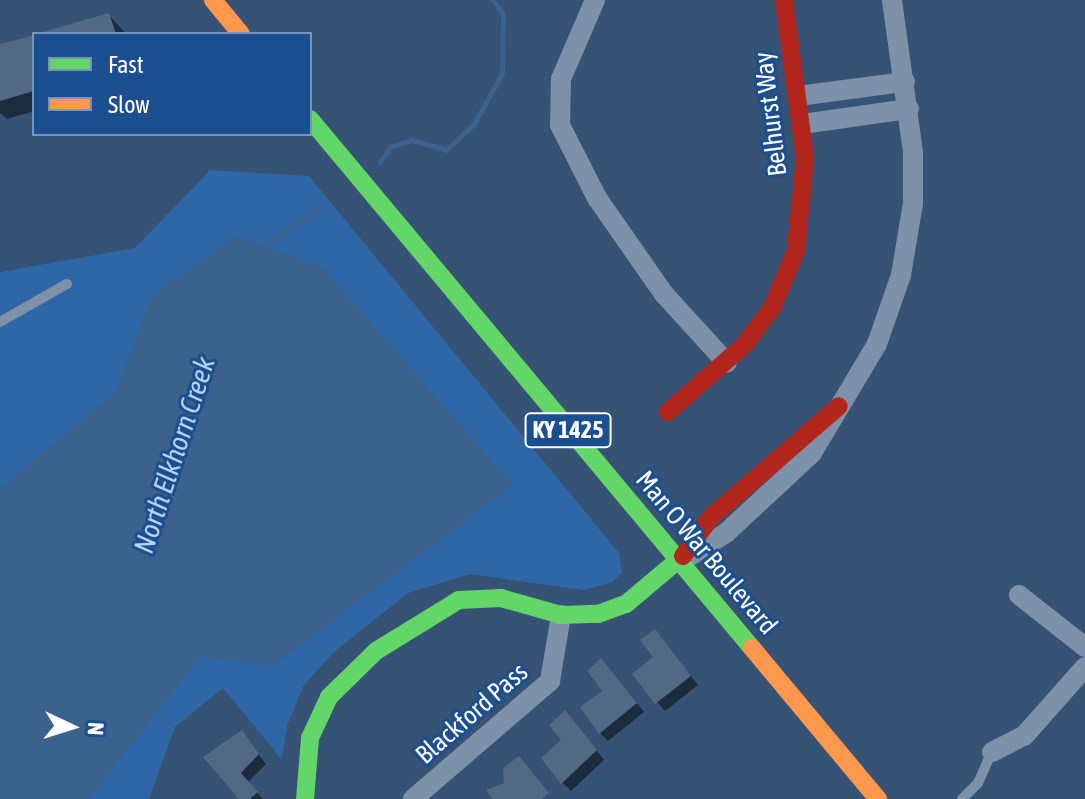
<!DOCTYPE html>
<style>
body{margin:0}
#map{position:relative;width:1085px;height:799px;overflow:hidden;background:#365274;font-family:"Asap Condensed",sans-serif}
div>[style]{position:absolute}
.green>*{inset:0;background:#2f66a5}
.water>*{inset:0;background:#3b618d}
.shadow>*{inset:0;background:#0007}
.stream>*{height:5px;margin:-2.5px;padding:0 2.5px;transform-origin:2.5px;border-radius:2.5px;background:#3b618d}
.building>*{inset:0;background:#526984}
.lane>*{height:10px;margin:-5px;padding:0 5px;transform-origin:5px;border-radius:5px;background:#7d92a8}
.street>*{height:20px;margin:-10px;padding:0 10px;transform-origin:10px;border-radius:10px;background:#7d92a8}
.fast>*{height:18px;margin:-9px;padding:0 9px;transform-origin:9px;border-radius:9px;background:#63d668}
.slow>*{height:18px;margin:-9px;padding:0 9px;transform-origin:9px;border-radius:9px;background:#ff974d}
.jam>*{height:18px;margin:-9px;padding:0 9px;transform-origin:9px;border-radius:9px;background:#b3261e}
span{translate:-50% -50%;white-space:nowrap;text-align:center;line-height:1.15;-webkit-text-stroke:6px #1b4f8f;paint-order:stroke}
.shield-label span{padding:2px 6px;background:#1b4f8f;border:2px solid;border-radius:6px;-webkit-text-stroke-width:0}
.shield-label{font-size:24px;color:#fff;font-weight:700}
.street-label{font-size:26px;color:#fff}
.water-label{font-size:28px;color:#b5d3f5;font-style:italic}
.legend{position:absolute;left:32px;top:32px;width:280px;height:104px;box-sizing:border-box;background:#1b4f8f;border:2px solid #7695bc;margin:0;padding:10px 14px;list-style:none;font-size:24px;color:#fff}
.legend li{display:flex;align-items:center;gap:16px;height:40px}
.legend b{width:40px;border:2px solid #7695bc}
.north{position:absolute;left:32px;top:687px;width:80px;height:80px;-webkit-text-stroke:6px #1b4f8f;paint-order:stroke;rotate:94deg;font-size:22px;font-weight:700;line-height:32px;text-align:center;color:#fff}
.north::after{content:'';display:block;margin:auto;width:28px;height:36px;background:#fff;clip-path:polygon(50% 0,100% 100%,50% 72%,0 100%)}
</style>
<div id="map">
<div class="green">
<i style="clip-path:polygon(210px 170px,309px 176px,619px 553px,622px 573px,611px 583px,583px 590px,470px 574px,408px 593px,334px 652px,304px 685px,287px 726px,282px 760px,223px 688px,175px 727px,149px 799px,0 799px,0 272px,135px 248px)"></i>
</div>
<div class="water">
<i style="clip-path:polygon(237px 236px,322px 267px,513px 485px,274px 665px,200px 657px,89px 799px,0 799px,0 489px,116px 392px,152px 295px)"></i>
</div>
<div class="shadow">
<i style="clip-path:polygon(109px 15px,126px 34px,43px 34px)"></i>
<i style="clip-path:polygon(34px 37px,34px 111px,7px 119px,0 113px,0 47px)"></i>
<i style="clip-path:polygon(655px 631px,698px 685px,665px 711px,657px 702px)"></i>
<i style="clip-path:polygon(609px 669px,644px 712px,608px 741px,600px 733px)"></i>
<i style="clip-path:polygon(573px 721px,604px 760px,571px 791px,562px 782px,564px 740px)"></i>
<i style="clip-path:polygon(242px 733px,266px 764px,248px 782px,263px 799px,241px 799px,206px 758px)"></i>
</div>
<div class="stream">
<i style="left:380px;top:162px;width:18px;rotate:-56deg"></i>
<i style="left:390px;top:147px;width:23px;rotate:-18deg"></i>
<i style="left:412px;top:140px;width:35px;rotate:16deg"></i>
<i style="left:446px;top:150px;width:38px;rotate:-43deg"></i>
<i style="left:474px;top:124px;width:58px;rotate:-61.2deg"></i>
<i style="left:502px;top:73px;width:59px;rotate:-89deg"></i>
<i style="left:503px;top:14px;width:17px;rotate:-126deg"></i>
<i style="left:258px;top:250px;width:75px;rotate:-34.7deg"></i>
</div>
<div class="building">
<i style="clip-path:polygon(109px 13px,116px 34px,39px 34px,39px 33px)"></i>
<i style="clip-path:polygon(34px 35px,34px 91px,0 101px,0 44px)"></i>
<i style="clip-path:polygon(655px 629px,691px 676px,655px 704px,632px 674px,653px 657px,640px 640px)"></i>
<i style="clip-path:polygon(601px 658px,637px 703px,599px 734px,580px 707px,602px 691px,587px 671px)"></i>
<i style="clip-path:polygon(565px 710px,597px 750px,561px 784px,541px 758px,561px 740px,549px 725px)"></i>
<i style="clip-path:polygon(242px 730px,259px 754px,241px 773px,258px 792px,250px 799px,239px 799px,203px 757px)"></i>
<i style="clip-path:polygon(519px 756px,549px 793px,542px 799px,493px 799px,486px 790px,504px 783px,503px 768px)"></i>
</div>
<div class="lane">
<i style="left:0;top:322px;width:77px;rotate:-29.6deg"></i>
<i style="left:962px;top:799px;width:23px;rotate:-45deg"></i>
<i style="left:978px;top:783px;width:34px;rotate:-66deg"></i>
</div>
<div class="street">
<i style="left:595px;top:0;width:86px;rotate:113.3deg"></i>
<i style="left:561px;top:79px;width:46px;rotate:91.2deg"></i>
<i style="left:560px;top:125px;width:82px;rotate:63.1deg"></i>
<i style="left:597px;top:198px;width:117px;rotate:55.1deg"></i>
<i style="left:664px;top:294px;width:93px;rotate:47.6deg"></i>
<i style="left:798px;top:96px;width:108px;rotate:-7.5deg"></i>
<i style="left:802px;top:124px;width:108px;rotate:-8deg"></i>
<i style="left:685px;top:559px;width:49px;rotate:-32.4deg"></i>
<i style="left:726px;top:533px;width:117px;rotate:-42.9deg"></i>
<i style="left:812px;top:453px;width:127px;rotate:-59.2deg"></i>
<i style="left:877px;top:344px;width:73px;rotate:-70.8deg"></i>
<i style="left:901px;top:275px;width:73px;rotate:-80.5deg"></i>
<i style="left:913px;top:203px;width:51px;rotate:-90deg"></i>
<i style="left:913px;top:152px;width:153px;rotate:-97.9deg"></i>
<i style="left:1019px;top:595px;width:84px;rotate:38.2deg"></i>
<i style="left:992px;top:752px;width:36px;rotate:-27deg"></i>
<i style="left:1024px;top:736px;width:92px;rotate:-48.5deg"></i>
<i style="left:413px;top:799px;width:181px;rotate:-40.7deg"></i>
<i style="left:550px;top:681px;width:67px;rotate:-80.5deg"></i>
</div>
<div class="fast">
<i style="left:310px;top:119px;width:689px;rotate:50.12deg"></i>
<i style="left:305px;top:799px;width:61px;rotate:-85.3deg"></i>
<i style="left:310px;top:738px;width:45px;rotate:-65.1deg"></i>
<i style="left:329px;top:697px;width:66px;rotate:-44.4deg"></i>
<i style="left:376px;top:651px;width:97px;rotate:-31.6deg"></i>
<i style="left:459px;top:600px;width:42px;rotate:-2.7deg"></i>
<i style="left:501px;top:598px;width:62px;rotate:15.8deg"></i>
<i style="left:561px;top:615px;width:37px;rotate:-2deg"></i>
<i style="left:598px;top:614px;width:30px;rotate:-20deg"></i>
<i style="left:626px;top:604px;width:75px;rotate:-40.1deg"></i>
</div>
<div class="slow">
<i style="left:213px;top:0;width:44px;rotate:50.5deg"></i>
<i style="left:752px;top:648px;width:197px;rotate:50.2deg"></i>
</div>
<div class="jam">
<i style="left:668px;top:412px;width:103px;rotate:-41.4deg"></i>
<i style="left:745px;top:344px;width:45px;rotate:-53.1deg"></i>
<i style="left:772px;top:308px;width:63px;rotate:-67.5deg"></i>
<i style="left:796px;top:250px;width:92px;rotate:-84.4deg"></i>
<i style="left:805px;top:158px;width:159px;rotate:-97.6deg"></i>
<i style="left:683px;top:556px;width:48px;rotate:-54.3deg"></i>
<i style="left:711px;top:517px;width:169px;rotate:-40.9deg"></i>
</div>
<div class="shield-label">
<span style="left:568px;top:430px">KY 1425</span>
</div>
<div class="street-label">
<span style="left:771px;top:114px;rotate:-97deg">Belhurst Way</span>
<span style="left:706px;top:553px;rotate:50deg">Man O War Boulevard</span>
<span style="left:472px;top:714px;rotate:-41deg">Blackford Pass</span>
</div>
<div class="water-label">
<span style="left:174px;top:455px;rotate:-72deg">North Elkhorn Creek</span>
</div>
<ul class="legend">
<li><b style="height:10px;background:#63d668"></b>Fast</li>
<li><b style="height:10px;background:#ff974d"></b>Slow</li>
</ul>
<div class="north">N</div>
</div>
